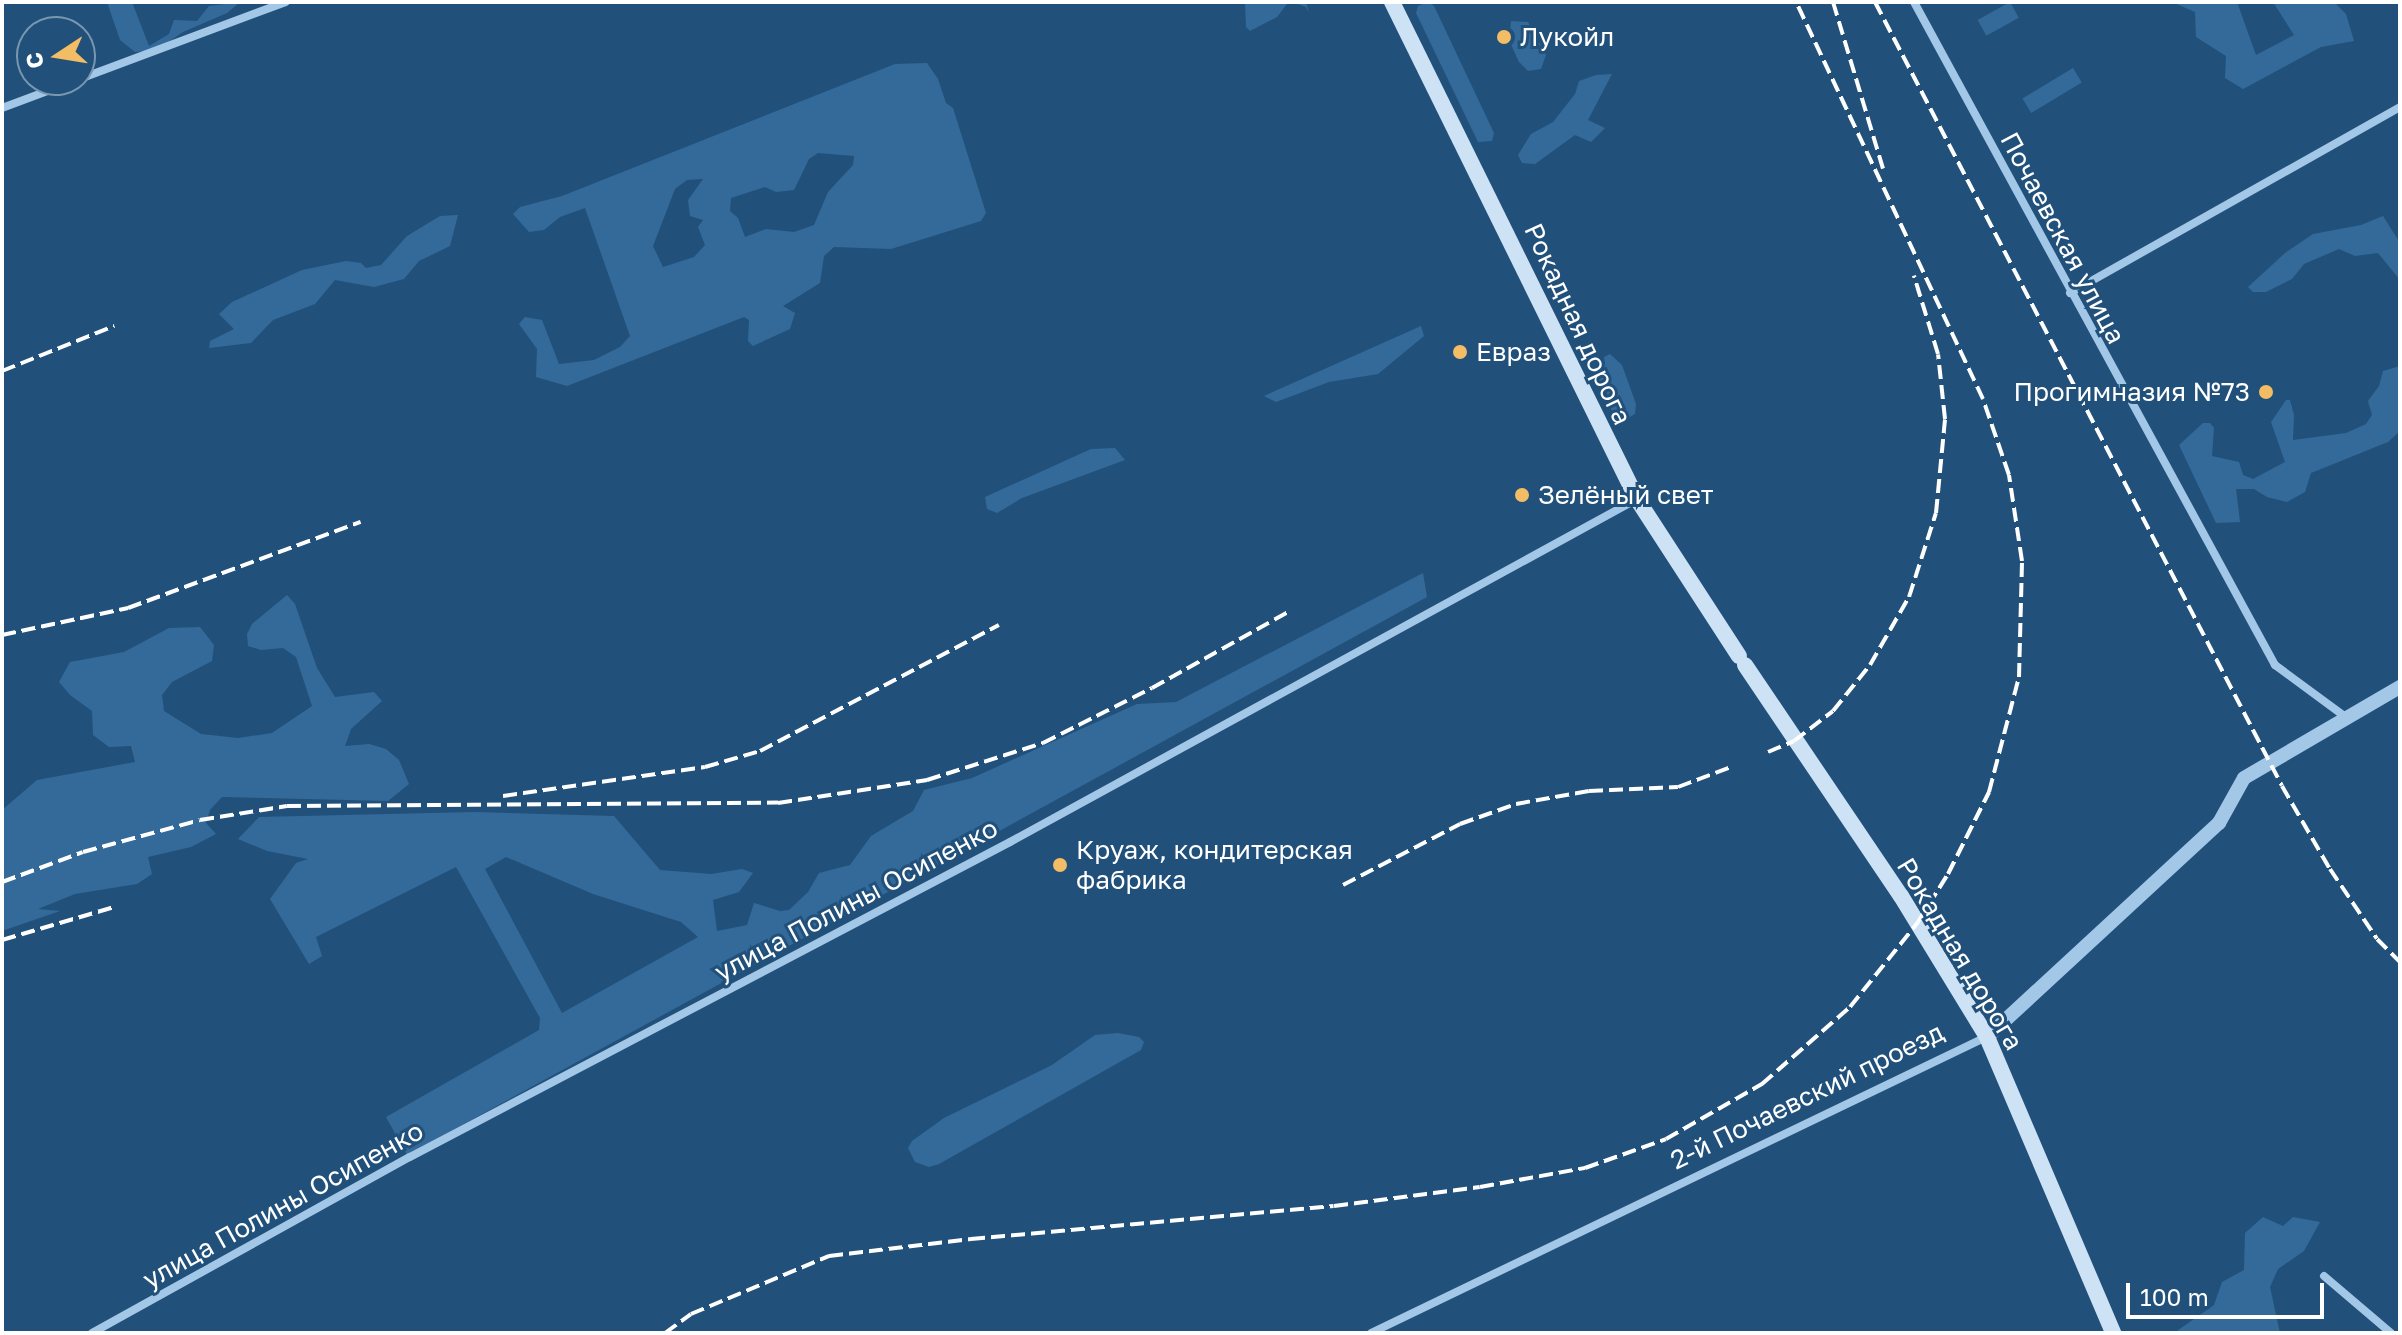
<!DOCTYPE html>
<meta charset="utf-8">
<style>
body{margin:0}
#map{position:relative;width:2402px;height:1335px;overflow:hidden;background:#21517b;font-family:"Golos Text",sans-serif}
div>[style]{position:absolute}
.green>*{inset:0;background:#346a99;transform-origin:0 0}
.minor>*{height:8px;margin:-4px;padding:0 4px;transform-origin:4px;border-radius:4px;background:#a3c7e6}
.tertiary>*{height:14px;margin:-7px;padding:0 7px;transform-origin:7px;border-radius:7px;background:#a3c7e6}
.secondary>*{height:16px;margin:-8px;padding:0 8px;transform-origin:8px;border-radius:8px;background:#cde2f5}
.rail>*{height:4px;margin-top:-2px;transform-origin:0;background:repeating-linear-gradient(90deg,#fff 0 14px,transparent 0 20px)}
.dots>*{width:22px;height:22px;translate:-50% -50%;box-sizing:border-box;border:4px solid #21517b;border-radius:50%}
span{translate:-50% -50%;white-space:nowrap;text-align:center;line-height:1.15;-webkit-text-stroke:6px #21517b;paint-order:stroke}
.poi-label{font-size:26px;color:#fff}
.left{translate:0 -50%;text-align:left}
.right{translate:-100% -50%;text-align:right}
.street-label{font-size:26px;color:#fff}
.frame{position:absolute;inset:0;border:4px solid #fff;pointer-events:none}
.north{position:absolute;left:16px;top:16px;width:80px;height:80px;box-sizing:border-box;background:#21517b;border:2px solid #7a97b0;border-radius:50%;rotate:258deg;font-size:22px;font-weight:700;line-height:32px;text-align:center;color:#fff}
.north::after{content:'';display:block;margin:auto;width:28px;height:36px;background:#f2bd65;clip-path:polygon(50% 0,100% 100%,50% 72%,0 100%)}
.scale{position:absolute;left:2126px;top:1283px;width:198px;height:36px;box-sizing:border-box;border:4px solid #fff;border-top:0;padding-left:10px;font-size:24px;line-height:28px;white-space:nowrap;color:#fff;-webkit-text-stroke:6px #21517b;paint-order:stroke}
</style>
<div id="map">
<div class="green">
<i style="clip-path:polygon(107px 2px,132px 2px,149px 46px,169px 34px,174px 20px,197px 21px,209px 6px,240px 2px,227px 13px,183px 32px,157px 50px,135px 52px,120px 40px)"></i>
<i style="clip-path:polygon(1245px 2px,1306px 2px,1309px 13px,1306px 7px,1293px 2px,1287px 4px,1277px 17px,1250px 31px,1246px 27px)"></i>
<i style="clip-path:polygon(1428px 2px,1434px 6px,1494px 133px,1492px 141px,1478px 142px,1416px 13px,1418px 6px)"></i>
<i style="left:2010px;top:2px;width:18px;height:37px;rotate:61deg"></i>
<i style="clip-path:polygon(2172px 2px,2237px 2px,2256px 55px,2294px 35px,2273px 2px,2334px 2px,2346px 14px,2354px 41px,2321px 47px,2243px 89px,2225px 78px,2226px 56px,2196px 37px,2195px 12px)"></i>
<i style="clip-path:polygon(1511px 21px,1528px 22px,1546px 55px,1541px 69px,1528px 71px,1519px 62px,1509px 40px)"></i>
<i style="clip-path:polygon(evenodd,927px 63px,938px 79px,946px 103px,953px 108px,986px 213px,981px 221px,891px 249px,834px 247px,824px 256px,820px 283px,783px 306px,795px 313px,790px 329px,753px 346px,748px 341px,749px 320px,744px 317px,567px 386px,536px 377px,537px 349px,519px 324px,525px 317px,542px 320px,559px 364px,594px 360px,620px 347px,630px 336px,585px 208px,560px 217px,544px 230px,529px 232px,513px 214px,520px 207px,562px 196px,895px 64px,927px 63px,818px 153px,854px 156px,853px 165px,828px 192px,814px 225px,794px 232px,766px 229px,745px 237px,738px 218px,730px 211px,731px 198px,765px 187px,776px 192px,794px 190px,809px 159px,818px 153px,927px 63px,703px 179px,688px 200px,690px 216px,703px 220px,698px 227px,705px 245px,694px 257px,663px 267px,653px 246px,675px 189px,687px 180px,703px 179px)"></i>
<i style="left:2073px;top:68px;width:17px;height:59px;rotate:59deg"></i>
<i style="clip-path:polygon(1612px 74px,1588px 120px,1605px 128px,1591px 142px,1575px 135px,1535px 164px,1522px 163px,1518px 155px,1531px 134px,1553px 122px,1575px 94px,1579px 81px,1596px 75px)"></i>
<i style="clip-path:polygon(458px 215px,450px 246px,419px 261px,404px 279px,374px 287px,335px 280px,315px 304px,273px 320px,251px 343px,209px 348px,210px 341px,234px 329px,219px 314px,232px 302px,302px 270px,346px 261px,361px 263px,366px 268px,381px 265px,407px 236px,440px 216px)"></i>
<i style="clip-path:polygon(2383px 216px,2400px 243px,2400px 280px,2378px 253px,2355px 256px,2339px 249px,2304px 264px,2292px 279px,2266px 292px,2253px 292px,2248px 287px,2285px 253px,2313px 234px,2361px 225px)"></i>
<i style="clip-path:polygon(1421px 326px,1424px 336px,1378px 374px,1329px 382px,1276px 402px,1264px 396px)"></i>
<i style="clip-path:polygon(1610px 354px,1622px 365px,1636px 404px,1635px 414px,1630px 417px,1612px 412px,1606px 390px,1596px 385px,1592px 377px,1605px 364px,1604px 357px)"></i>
<i style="clip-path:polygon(2400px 366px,2400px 431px,2388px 442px,2311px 473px,2305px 492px,2287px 502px,2267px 497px,2254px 489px,2236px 489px,2240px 522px,2216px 523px,2179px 445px,2203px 423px,2210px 423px,2214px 428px,2212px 456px,2239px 462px,2243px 475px,2253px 479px,2285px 462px,2271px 422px,2286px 400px,2290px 400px,2294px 415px,2293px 440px,2346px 433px,2366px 424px,2372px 415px,2368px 401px,2379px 386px,2383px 371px)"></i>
<i style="clip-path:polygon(1115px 448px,1125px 460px,1022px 498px,997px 513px,987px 509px,985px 497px,1091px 449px)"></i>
<i style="clip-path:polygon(evenodd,1423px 573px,1427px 597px,407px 1155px,386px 1117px,539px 1030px,540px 1018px,456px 867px,316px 937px,322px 956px,309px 964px,270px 899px,296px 863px,308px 859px,267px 851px,238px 839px,259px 817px,475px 812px,614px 816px,660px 870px,711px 874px,742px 869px,753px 873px,739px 892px,713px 900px,717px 931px,747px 925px,754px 903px,780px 911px,789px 910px,808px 892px,819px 873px,850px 865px,871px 836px,913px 811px,924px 790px,972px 778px,1137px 704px,1176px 702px,1423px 573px,506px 857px,593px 894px,681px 922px,698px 937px,562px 1013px,485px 869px,506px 857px)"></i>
<i style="clip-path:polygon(287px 595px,295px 604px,317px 668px,335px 697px,374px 692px,382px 701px,351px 729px,345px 746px,369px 744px,386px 749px,399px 760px,409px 784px,388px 801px,222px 797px,210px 810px,206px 823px,216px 834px,191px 847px,148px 857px,152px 874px,137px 884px,75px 894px,38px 909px,60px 911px,2px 931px,2px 810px,37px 780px,135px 762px,131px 746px,109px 747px,93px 735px,92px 711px,70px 695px,59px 682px,70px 662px,124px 652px,169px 628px,200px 627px,214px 645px,212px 661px,172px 682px,162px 695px,164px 711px,201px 734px,238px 738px,272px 733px,312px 706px,296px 657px,283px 648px,261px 650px,248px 646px,247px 634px,252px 624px)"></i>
<i style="clip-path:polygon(1118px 1033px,1139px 1037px,1144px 1042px,1141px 1050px,939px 1164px,929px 1167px,915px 1162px,908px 1148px,912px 1141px,944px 1118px,1052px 1065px,1095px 1035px)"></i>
<i style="clip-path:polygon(2263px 1217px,2283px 1226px,2293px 1217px,2320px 1222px,2304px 1251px,2278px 1269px,2270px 1287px,2280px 1333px,2174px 1333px,2214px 1305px,2222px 1282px,2244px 1270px,2245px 1233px)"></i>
</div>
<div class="minor">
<i style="left:1914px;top:2px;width:755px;rotate:61.43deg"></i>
<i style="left:2275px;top:665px;width:89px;rotate:36.4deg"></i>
<i style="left:2px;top:108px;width:303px;rotate:-20.5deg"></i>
<i style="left:2070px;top:293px;width:379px;rotate:-29.4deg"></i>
<i style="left:2324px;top:1276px;width:88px;rotate:40.4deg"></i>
<i style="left:92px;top:1333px;width:363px;rotate:-29deg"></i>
<i style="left:410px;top:1157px;width:678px;rotate:-27.7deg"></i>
<i style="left:1010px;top:842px;width:715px;rotate:-28.68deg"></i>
<i style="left:1371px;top:1333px;width:683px;rotate:-25.7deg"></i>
</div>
<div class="tertiary">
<i style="left:1987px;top:1037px;width:316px;rotate:-42.7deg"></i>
<i style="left:2219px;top:823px;width:51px;rotate:-60.9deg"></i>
<i style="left:2244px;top:778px;width:181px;rotate:-30.3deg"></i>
</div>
<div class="secondary">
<i style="left:1392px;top:2px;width:554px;rotate:63.76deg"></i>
<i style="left:1637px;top:499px;width:187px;rotate:57deg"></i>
<i style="left:1745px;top:665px;width:279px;rotate:56deg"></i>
<i style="left:1901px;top:896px;width:165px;rotate:58.6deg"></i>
<i style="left:1987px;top:1037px;width:322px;rotate:66.9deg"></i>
</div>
<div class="rail">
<i style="left:1833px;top:2px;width:174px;rotate:73.3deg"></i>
<i style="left:1875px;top:2px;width:883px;rotate:62.56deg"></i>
<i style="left:2282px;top:786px;width:96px;rotate:60deg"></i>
<i style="left:2330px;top:869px;width:84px;rotate:56.1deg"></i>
<i style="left:2377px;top:939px;width:33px;rotate:45deg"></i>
<i style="left:2px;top:371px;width:121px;rotate:-21.9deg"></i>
<i style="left:2px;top:635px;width:129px;rotate:-12.1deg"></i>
<i style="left:128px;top:608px;width:248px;rotate:-20.3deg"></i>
<i style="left:1768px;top:752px;width:28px;rotate:-23deg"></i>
<i style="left:1794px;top:741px;width:49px;rotate:-37.6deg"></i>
<i style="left:1833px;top:711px;width:59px;rotate:-51.2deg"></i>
<i style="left:1870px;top:665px;width:78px;rotate:-60.2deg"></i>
<i style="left:1909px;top:597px;width:88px;rotate:-72.2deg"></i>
<i style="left:1936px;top:513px;width:94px;rotate:-84.5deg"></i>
<i style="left:1945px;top:419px;width:65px;rotate:-96.1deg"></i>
<i style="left:1938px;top:354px;width:82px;rotate:-107.1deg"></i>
<i style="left:503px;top:796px;width:204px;rotate:-8.2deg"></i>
<i style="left:705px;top:767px;width:57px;rotate:-16.2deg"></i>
<i style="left:760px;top:751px;width:270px;rotate:-27.8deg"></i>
<i style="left:2px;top:882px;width:86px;rotate:-20.3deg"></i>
<i style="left:83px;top:852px;width:121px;rotate:-15.3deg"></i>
<i style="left:200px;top:820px;width:88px;rotate:-9.1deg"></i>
<i style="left:287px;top:806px;width:491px;rotate:-0.4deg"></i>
<i style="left:778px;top:803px;width:151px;rotate:-8.8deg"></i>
<i style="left:927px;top:780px;width:122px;rotate:-17.7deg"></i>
<i style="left:1043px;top:743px;width:122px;rotate:-26.8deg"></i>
<i style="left:1152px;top:688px;width:158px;rotate:-29.2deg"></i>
<i style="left:1343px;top:885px;width:132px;rotate:-27.5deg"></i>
<i style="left:1460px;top:824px;width:59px;rotate:-19.7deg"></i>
<i style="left:1516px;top:804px;width:74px;rotate:-10.1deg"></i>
<i style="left:1589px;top:791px;width:89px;rotate:-2.6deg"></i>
<i style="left:1678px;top:787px;width:57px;rotate:-20.7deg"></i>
<i style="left:2px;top:940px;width:117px;rotate:-16.4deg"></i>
<i style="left:665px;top:1333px;width:32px;rotate:-36deg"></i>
<i style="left:691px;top:1314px;width:150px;rotate:-22.8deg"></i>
<i style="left:829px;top:1256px;width:143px;rotate:-6.8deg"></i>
<i style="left:971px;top:1239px;width:364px;rotate:-5.2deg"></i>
<i style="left:1334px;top:1206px;width:147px;rotate:-7.4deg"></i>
<i style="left:1480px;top:1187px;width:107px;rotate:-10.3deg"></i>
<i style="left:1585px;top:1168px;width:86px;rotate:-19.7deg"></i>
<i style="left:1666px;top:1139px;width:111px;rotate:-29.8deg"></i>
<i style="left:1762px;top:1084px;width:117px;rotate:-41.2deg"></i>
<i style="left:1850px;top:1007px;width:109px;rotate:-51.3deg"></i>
<i style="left:1918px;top:922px;width:57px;rotate:-58deg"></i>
<i style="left:1948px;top:874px;width:92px;rotate:-63.4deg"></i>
<i style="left:1989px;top:792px;width:119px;rotate:-75.4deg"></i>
<i style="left:2019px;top:677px;width:116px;rotate:-88.5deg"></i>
<i style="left:2022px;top:561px;width:87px;rotate:-98.6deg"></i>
<i style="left:2009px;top:475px;width:80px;rotate:-108.9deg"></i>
<i style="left:1983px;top:399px;width:439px;rotate:-115.2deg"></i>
</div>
<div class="dots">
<i style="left:1504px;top:37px;background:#f2bd65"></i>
<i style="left:1460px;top:352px;background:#f2bd65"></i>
<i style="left:2266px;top:392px;background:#f2bd65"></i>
<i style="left:1522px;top:495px;background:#f2bd65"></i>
<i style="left:1060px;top:865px;background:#f2bd65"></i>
</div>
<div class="poi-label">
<span class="left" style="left:1520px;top:37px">Лукойл</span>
<span class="left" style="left:1476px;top:352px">Евраз</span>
<span class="right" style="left:2250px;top:392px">Прогимназия №73</span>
<span class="left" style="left:1538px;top:495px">Зелёный свет</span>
<span class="left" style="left:1076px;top:865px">Круаж, кондитерская<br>фабрика</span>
</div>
<div class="street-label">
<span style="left:2063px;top:238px;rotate:62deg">Почаевская улица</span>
<span style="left:1578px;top:324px;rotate:65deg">Рокадная дорога</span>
<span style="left:856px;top:900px;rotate:-28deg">улица Полины Осипенко</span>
<span style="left:1960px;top:954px;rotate:59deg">Рокадная дорога</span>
<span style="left:1807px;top:1096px;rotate:-26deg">2-й Почаевский проезд</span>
<span style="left:283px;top:1205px;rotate:-29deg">улица Полины Осипенко</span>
</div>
<div class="frame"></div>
<div class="north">С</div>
<div class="scale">100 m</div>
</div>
